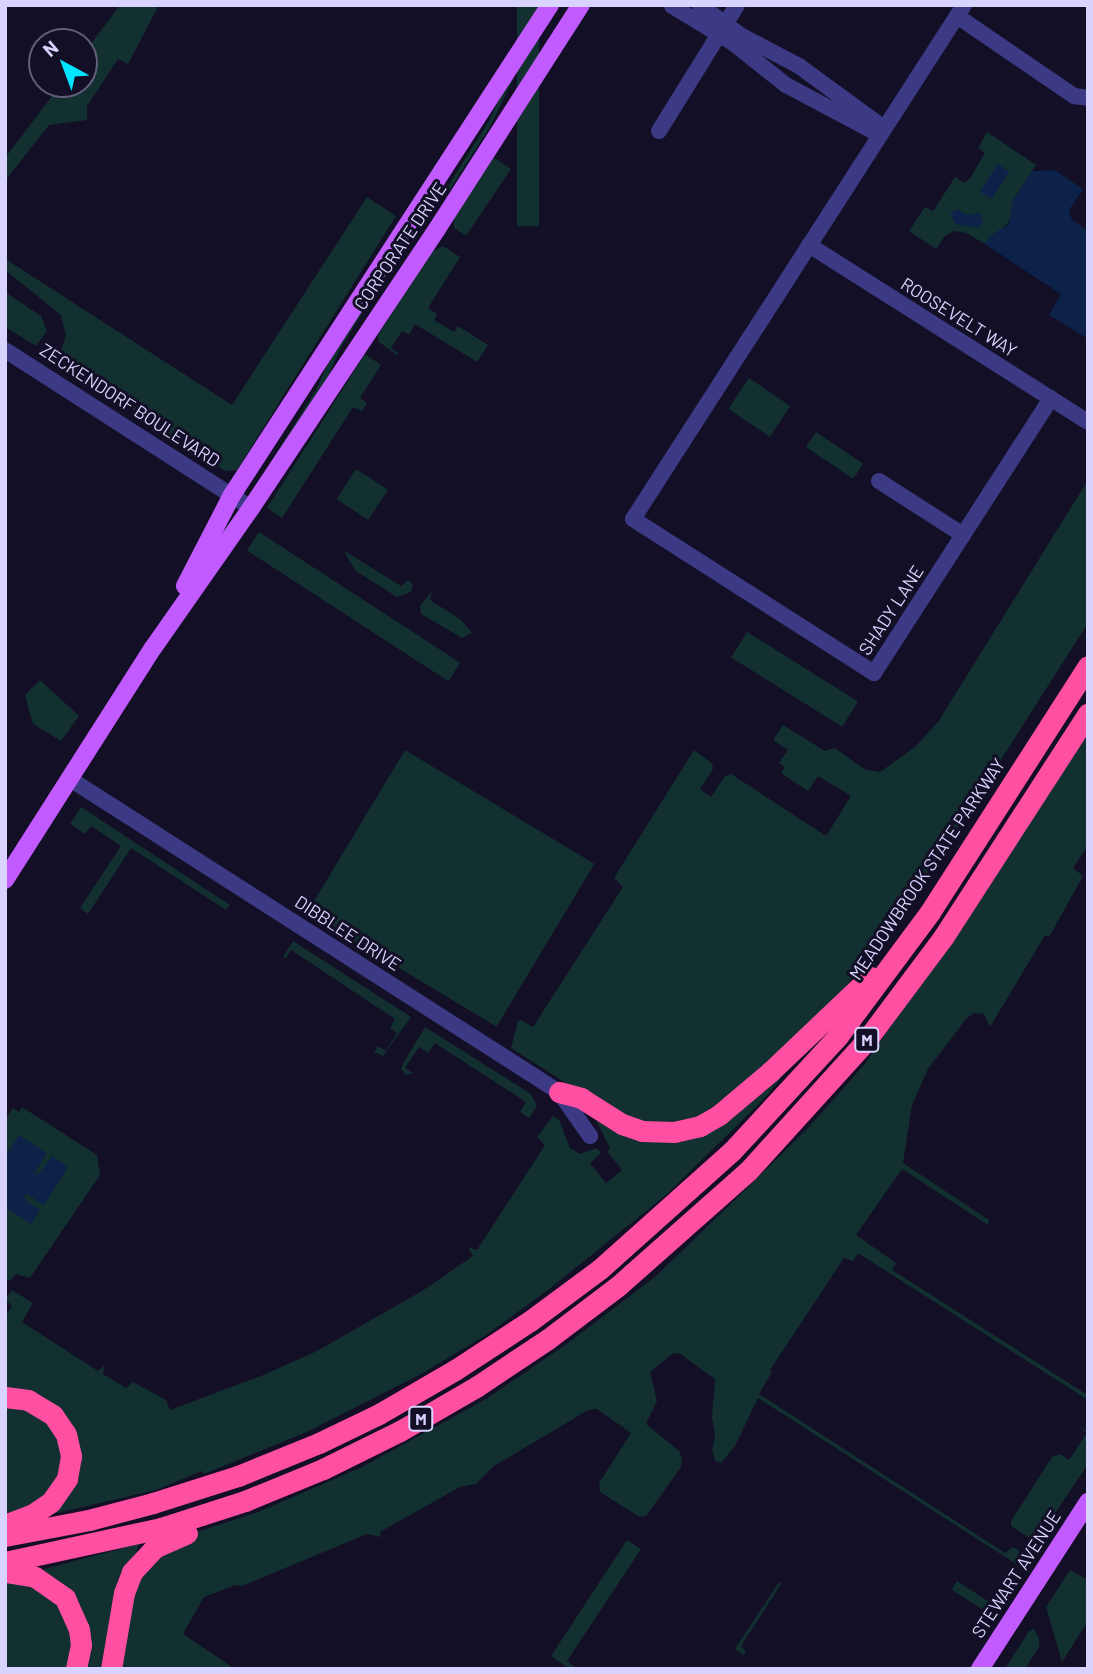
<!DOCTYPE html>
<style>
body{margin:0}
#map{position:relative;width:1093px;height:1674px;overflow:hidden;background:#130f26;font-family:Barlow,sans-serif}
div>[style]{position:absolute}
.green>*{inset:0;background:#12302f;transform-origin:0 0}
.water>*{inset:0;background:#0c2248;transform-origin:0 0}
.minor>*{height:16px;margin:-8px;padding:0 8px;transform-origin:8px;border-radius:8px;background:#3d3a85}
.major>*{height:18px;margin:-9px;padding:0 9px;transform-origin:9px;border-radius:9px;background:#c25bff}
.highway>*{height:21px;margin:-10.5px;padding:0 10.5px;transform-origin:10.5px;border-radius:10.5px;background:#ff4fa3}
span{translate:-50% -50%;white-space:nowrap;text-align:center;line-height:1.15;-webkit-text-stroke:6px #130f26;paint-order:stroke}
.shield-label span{padding:2px 5px;background:#130f26;border:2px solid;border-radius:5px;-webkit-text-stroke-width:0}
.shield-label{font-size:16px;color:#d9d4ff;font-weight:700}
.street-label{font-size:18px;color:#d9d4ff}
.frame{position:absolute;inset:0;border:7px solid #d9d4ff;pointer-events:none}
.north{position:absolute;left:28px;top:28px;width:70px;height:70px;box-sizing:border-box;background:#130f26;border:2px solid #625e7d;border-radius:50%;rotate:319deg;font-size:19px;font-weight:700;line-height:28px;text-align:center;color:#d9d4ff}
.north::after{content:'';display:block;margin:auto;width:24px;height:32px;background:#00e5ff;clip-path:polygon(50% 0,100% 100%,50% 72%,0 100%)}
</style>
<div id="map">
<div class="green">
<i style="clip-path:polygon(120px 5px,159px 5px,128px 64px,118px 59px,87px 106px,87px 120px,49px 125px,5px 181px,5px 158px,61px 84px,84px 84px,84px 53px)"></i>
<i style="left:517px;top:5px;width:22px;height:221px"></i>
<i style="clip-path:polygon(556px 5px,560px 5px,518px 69px,491px 125px,449px 191px,446px 189px,489px 121px,508px 80px)"></i>
<i style="clip-path:polygon(987px 132px,1036px 165px,1013px 201px,1013px 218px,985px 244px,966px 233px,954px 231px,945px 236px,936px 249px,909px 231px,925px 207px,933px 211px,955px 177px,965px 183px,970px 178px,985px 153px,978px 148px)"></i>
<i style="clip-path:polygon(493px 157px,511px 169px,466px 236px,454px 228px,454px 216px)"></i>
<i style="clip-path:polygon(367px 197px,396px 216px,237px 470px,225px 471px,58px 360px,66px 335px,61px 315px,5px 270px,7px 260px,232px 405px)"></i>
<i style="clip-path:polygon(405px 238px,409px 239px,341px 347px,326px 381px,265px 478px,262px 476px,316px 390px,331px 357px)"></i>
<i style="clip-path:polygon(443px 246px,460px 257px,428px 308px,437px 314px,434px 320px,454px 332px,458px 326px,488px 345px,477px 362px,415px 324px,409px 335px,402px 331px,391px 348px,398px 353px,397px 355px,379px 342px,378px 335px,431px 252px)"></i>
<i style="clip-path:polygon(5px 292px,41px 316px,47px 331px,36px 346px,5px 327px)"></i>
<i style="clip-path:polygon(365px 354px,381px 365px,360px 398px,367px 403px,362px 411px,353px 407px,282px 518px,267px 508px)"></i>
<i style="left:749px;top:378px;width:50px;height:37px;rotate:34deg"></i>
<i style="left:816px;top:432px;width:57px;height:18px;rotate:34deg"></i>
<i style="left:356px;top:469px;width:38px;height:36px;rotate:33deg"></i>
<i style="clip-path:polygon(1088px 480px,1088px 623px,916px 893px,847px 985px,805px 1029px,715px 1107px,692px 1120px,648px 1126px,611px 1112px,511px 1048px,518px 1021px,521px 1020px,533px 1027px,623px 887px,614px 878px,694px 750px,712px 763px,713px 769px,700px 789px,711px 797px,725px 776px,731px 774px,826px 836px,851px 796px,818px 776px,808px 791px,781px 773px,785px 767px,779px 763px,788px 750px,773px 740px,783px 725px,825px 751px,835px 748px,864px 769px,880px 772px,915px 747px,938px 722px)"></i>
<i style="left:259px;top:532px;width:240px;height:22px;rotate:33deg"></i>
<i style="clip-path:polygon(343px 550px,401px 586px,409px 580px,413px 585px,411px 592px,397px 597px,356px 571px)"></i>
<i style="clip-path:polygon(432px 591px,430px 600px,461px 620px,472px 633px,462px 638px,421px 614px,420px 606px)"></i>
<i style="left:747px;top:632px;width:131px;height:30px;rotate:32deg"></i>
<i style="clip-path:polygon(40px 680px,79px 716px,61px 741px,33px 724px,25px 695px)"></i>
<i style="clip-path:polygon(1088px 730px,1088px 845px,1073px 868px,1083px 876px,1049px 937px,1045px 935px,990px 1027px,984px 1014px,974px 1013px,966px 1019px,928px 1069px,912px 1105px,903px 1163px,989px 1220px,988px 1225px,902px 1169px,856px 1235px,896px 1263px,892px 1270px,1086px 1394px,1088px 1392px,1088px 1400px,858px 1253px,853px 1261px,844px 1258px,770px 1370px,772px 1372px,759px 1394px,1005px 1553px,1013px 1547px,1022px 1553px,1016px 1564px,758px 1398px,735px 1446px,721px 1463px,715px 1461px,712px 1450px,715px 1437px,712px 1417px,715px 1379px,679px 1353px,672px 1354px,650px 1372px,657px 1401px,646px 1424px,679px 1451px,682px 1458px,681px 1467px,646px 1516px,640px 1517px,600px 1492px,599px 1483px,631px 1433px,597px 1409px,588px 1410px,494px 1466px,476px 1484px,460px 1487px,380px 1532px,381px 1537px,367px 1534px,242px 1586px,235px 1585px,204px 1597px,183px 1634px,235px 1669px,114px 1669px,132px 1579px,181px 1537px,258px 1512px,362px 1467px,486px 1399px,568px 1343px,656px 1276px,738px 1197px,808px 1128px,864px 1065px,923px 980px)"></i>
<i style="left:405px;top:750px;width:221px;height:190px;rotate:31deg"></i>
<i style="clip-path:polygon(81px 807px,230px 905px,226px 910px,131px 848px,88px 914px,80px 908px,121px 846px,91px 826px,85px 834px,70px 824px)"></i>
<i style="clip-path:polygon(293px 941px,411px 1017px,383px 1056px,374px 1052px,378px 1046px,386px 1051px,397px 1033px,390px 1028px,395px 1019px,291px 950px,286px 958px,283px 957px)"></i>
<i style="clip-path:polygon(425px 1027px,531px 1094px,537px 1106px,529px 1118px,520px 1112px,526px 1102px,435px 1043px,428px 1053px,419px 1047px,405px 1068px,413px 1073px,406px 1075px,401px 1069px,404px 1062px)"></i>
<i style="clip-path:polygon(801px 1054px,763px 1100px,666px 1195px,548px 1290px,486px 1335px,423px 1373px,307px 1432px,204px 1474px,202px 1471px,156px 1490px,44px 1516px,57px 1500px,69px 1431px,5px 1390px,5px 1317px,12px 1306px,5px 1299px,12px 1290px,33px 1303px,22px 1322px,98px 1371px,105px 1365px,103px 1374px,126px 1388px,133px 1382px,166px 1400px,170px 1410px,261px 1376px,317px 1351px,422px 1291px,473px 1256px,468px 1247px,477px 1250px,545px 1145px,537px 1137px,553px 1116px,559px 1120px,570px 1148px,580px 1154px,597px 1148px,601px 1153px,590px 1163px,606px 1183px,622px 1170px,607px 1151px,610px 1148px,594px 1116px,683px 1135px)"></i>
<i style="clip-path:polygon(22px 1107px,97px 1155px,100px 1175px,30px 1278px,16px 1274px,10px 1281px,5px 1278px,5px 1120px,13px 1108px,19px 1112px)"></i>
<i style="clip-path:polygon(5px 1403px,46px 1418px,63px 1448px,61px 1473px,52px 1492px,5px 1519px)"></i>
<i style="clip-path:polygon(1079px 1426px,1088px 1431px,1088px 1464px,1040px 1536px,1031px 1539px,1011px 1526px,1011px 1521px,1052px 1457px,1060px 1454px,1069px 1460px,1087px 1433px)"></i>
<i style="clip-path:polygon(627px 1540px,641px 1549px,567px 1661px,578px 1669px,570px 1669px,551px 1656px)"></i>
<i style="clip-path:polygon(139px 1544px,103px 1669px,79px 1669px,83px 1653px,43px 1574px,44px 1569px)"></i>
<i style="clip-path:polygon(1070px 1570px,1088px 1580px,1088px 1621px,1062px 1662px,1046px 1607px)"></i>
<i style="clip-path:polygon(5px 1579px,21px 1580px,61px 1605px,73px 1633px,67px 1669px,5px 1669px)"></i>
<i style="left:957px;top:1581px;width:46px;height:10px;rotate:33deg"></i>
<i style="clip-path:polygon(779px 1582px,781px 1584px,741px 1646px,746px 1652px,744px 1655px,735px 1649px)"></i>
<i style="clip-path:polygon(1034px 1629px,1039px 1638px,1039px 1647px,1025px 1669px,1005px 1669px,1029px 1631px)"></i>
</div>
<div class="water">
<i style="left:998px;top:164px;width:14px;height:33px;rotate:34deg"></i>
<i style="clip-path:polygon(1055px 170px,1083px 189px,1069px 210px,1072px 220px,1088px 231px,1088px 339px,1049px 315px,1061px 294px,985px 244px,990px 236px,1009px 224px,1013px 201px,1032px 171px)"></i>
<i style="clip-path:polygon(957px 209px,967px 215px,980px 213px,983px 223px,977px 228px,956px 224px,950px 215px)"></i>
<i style="clip-path:polygon(19px 1135px,47px 1153px,35px 1172px,37px 1176px,52px 1156px,68px 1167px,44px 1205px,27px 1194px,24px 1196px,26px 1201px,40px 1210px,31px 1224px,5px 1207px,5px 1157px)"></i>
</div>
<div class="minor">
<i style="left:700px;top:5px;width:50px;rotate:36.9deg"></i>
<i style="left:740px;top:35px;width:67px;rotate:27.7deg"></i>
<i style="left:799px;top:66px;width:97px;rotate:36.2deg"></i>
<i style="left:964px;top:5px;width:611px;rotate:122.78deg"></i>
<i style="left:633px;top:519px;width:286px;rotate:32.6deg"></i>
<i style="left:874px;top:673px;width:327px;rotate:-57.2deg"></i>
<i style="left:672px;top:6px;width:71px;rotate:31.2deg"></i>
<i style="left:733px;top:43px;width:68px;rotate:38.4deg"></i>
<i style="left:786px;top:85px;width:106px;rotate:28deg"></i>
<i style="left:957px;top:16px;width:142px;rotate:34.4deg"></i>
<i style="left:1074px;top:96px;width:14px;rotate:8deg"></i>
<i style="left:659px;top:131px;width:148px;rotate:-58.2deg"></i>
<i style="left:809px;top:245px;width:330px;rotate:32.4deg"></i>
<i style="left:5px;top:350px;width:292px;rotate:32.7deg"></i>
<i style="left:879px;top:481px;width:100px;rotate:32.7deg"></i>
<i style="left:70px;top:779px;width:581px;rotate:32.62deg"></i>
<i style="left:559px;top:1092px;width:54px;rotate:54.8deg"></i>
</div>
<div class="major">
<i style="left:185px;top:586px;width:102px;rotate:-62.7deg"></i>
<i style="left:232px;top:495px;width:584px;rotate:-57.02deg"></i>
<i style="left:5px;top:880px;width:275px;rotate:-57.5deg"></i>
<i style="left:153px;top:648px;width:171px;rotate:-55deg"></i>
<i style="left:251px;top:508px;width:335px;rotate:-56.3deg"></i>
<i style="left:437px;top:229px;width:266px;rotate:-57.3deg"></i>
<i style="left:980px;top:1669px;width:199px;rotate:-57.1deg"></i>
</div>
<div class="highway">
<i style="left:559px;top:1092px;width:23px;rotate:15deg"></i>
<i style="left:581px;top:1098px;width:49px;rotate:32.4deg"></i>
<i style="left:622px;top:1124px;width:21px;rotate:19deg"></i>
<i style="left:642px;top:1131px;width:32px;rotate:2deg"></i>
<i style="left:674px;top:1132px;width:27px;rotate:-13deg"></i>
<i style="left:700px;top:1126px;width:22px;rotate:-30deg"></i>
<i style="left:719px;top:1115px;width:68px;rotate:-40.2deg"></i>
<i style="left:771px;top:1071px;width:137px;rotate:-43.5deg"></i>
<i style="left:5px;top:1397px;width:23px;rotate:7deg"></i>
<i style="left:28px;top:1400px;width:29px;rotate:31deg"></i>
<i style="left:53px;top:1415px;width:23px;rotate:56deg"></i>
<i style="left:66px;top:1434px;width:23px;rotate:77deg"></i>
<i style="left:71px;top:1456px;width:23px;rotate:100deg"></i>
<i style="left:67px;top:1479px;width:28px;rotate:125deg"></i>
<i style="left:51px;top:1502px;width:22px;rotate:146deg"></i>
<i style="left:33px;top:1514px;width:30px;rotate:159deg"></i>
<i style="left:5px;top:1536px;width:86px;rotate:-10.8deg"></i>
<i style="left:89px;top:1520px;width:66px;rotate:-14.9deg"></i>
<i style="left:153px;top:1503px;width:89px;rotate:-17.6deg"></i>
<i style="left:238px;top:1476px;width:87px;rotate:-22.2deg"></i>
<i style="left:319px;top:1443px;width:67px;rotate:-25.8deg"></i>
<i style="left:379px;top:1414px;width:88px;rotate:-30.1deg"></i>
<i style="left:455px;top:1370px;width:90px;rotate:-33.2deg"></i>
<i style="left:530px;top:1321px;width:87px;rotate:-36.6deg"></i>
<i style="left:600px;top:1269px;width:177px;rotate:-41.8deg"></i>
<i style="left:732px;top:1151px;width:156px;rotate:-47.3deg"></i>
<i style="left:838px;top:1036px;width:154px;rotate:-53.4deg"></i>
<i style="left:930px;top:912px;width:292px;rotate:-57.3deg"></i>
<i style="left:5px;top:1562px;width:160px;rotate:-12.3deg"></i>
<i style="left:161px;top:1528px;width:88px;rotate:-17.8deg"></i>
<i style="left:245px;top:1501px;width:84px;rotate:-22.3deg"></i>
<i style="left:323px;top:1469px;width:86px;rotate:-26.3deg"></i>
<i style="left:400px;top:1431px;width:88px;rotate:-30.1deg"></i>
<i style="left:476px;top:1387px;width:87px;rotate:-33.7deg"></i>
<i style="left:548px;top:1339px;width:88px;rotate:-37.1deg"></i>
<i style="left:618px;top:1286px;width:174px;rotate:-41.5deg"></i>
<i style="left:748px;top:1171px;width:174px;rotate:-47.8deg"></i>
<i style="left:865px;top:1042px;width:132px;rotate:-53.3deg"></i>
<i style="left:944px;top:936px;width:265px;rotate:-57.1deg"></i>
<i style="left:5px;top:1572px;width:30px;rotate:9deg"></i>
<i style="left:35px;top:1577px;width:37px;rotate:35deg"></i>
<i style="left:65px;top:1598px;width:34px;rotate:66deg"></i>
<i style="left:79px;top:1629px;width:16px;rotate:83deg"></i>
<i style="left:81px;top:1645px;width:25px;rotate:102deg"></i>
<i style="left:111px;top:1669px;width:77px;rotate:-80.3deg"></i>
<i style="left:124px;top:1593px;width:22px;rotate:-69deg"></i>
<i style="left:132px;top:1572px;width:33px;rotate:-47deg"></i>
<i style="left:154px;top:1548px;width:36px;rotate:-24deg"></i>
</div>
<div class="shield-label">
<span style="left:867px;top:1040px">M</span>
<span style="left:421px;top:1419px">M</span>
</div>
<div class="street-label">
<span style="left:400px;top:246px;rotate:-56deg">CORPORATE DRIVE</span>
<span style="left:959px;top:317px;rotate:32deg">ROOSEVELT WAY</span>
<span style="left:130px;top:405px;rotate:33deg">ZECKENDORF BOULEVARD</span>
<span style="left:891px;top:610px;rotate:-57deg">SHADY LANE</span>
<span style="left:927px;top:869px;rotate:-56deg">MEADOWBROOK STATE PARKWAY</span>
<span style="left:348px;top:933px;rotate:33deg">DIBBLEE DRIVE</span>
<span style="left:1016px;top:1574px;rotate:-57deg">STEWART AVENUE</span>
</div>
<div class="frame"></div>
<div class="north">N</div>
</div>
